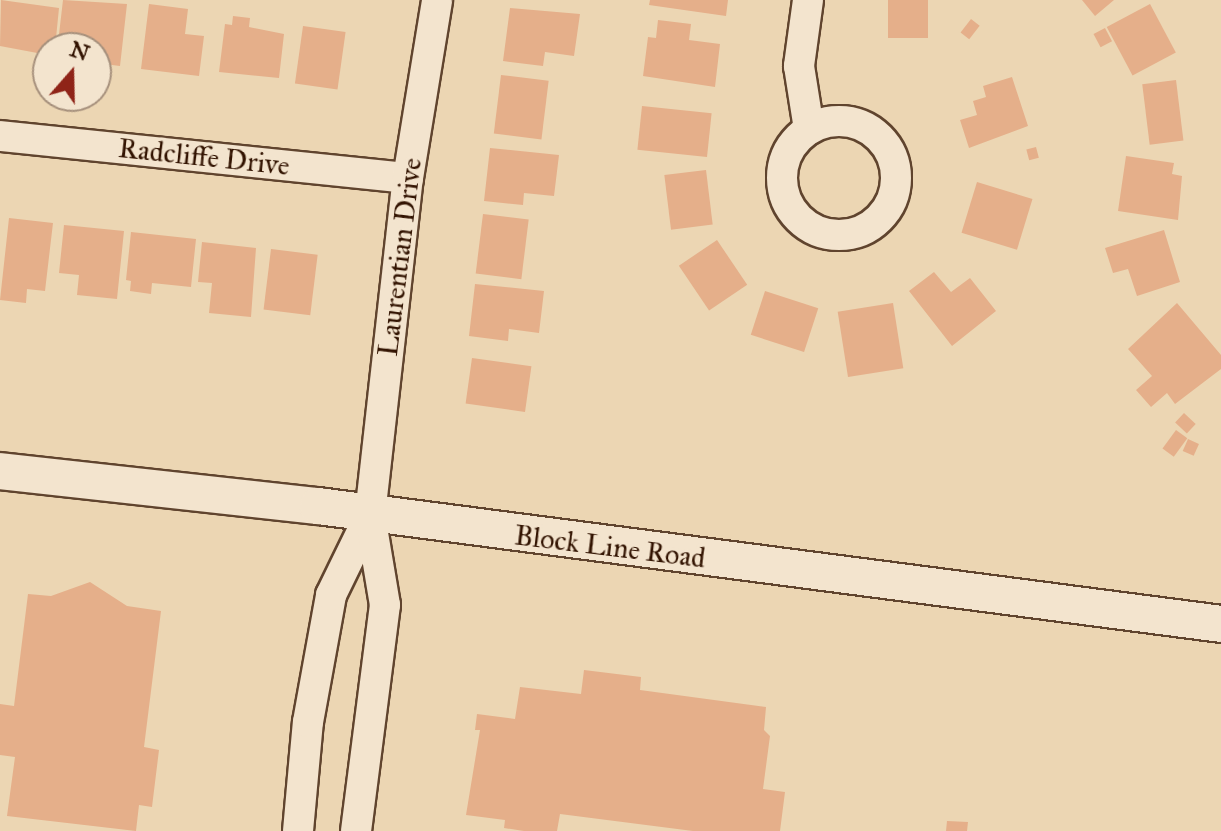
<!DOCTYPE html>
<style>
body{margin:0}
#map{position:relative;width:1221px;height:831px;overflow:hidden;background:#ecd6b3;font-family:"IM FELL Great Primer",serif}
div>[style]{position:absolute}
.building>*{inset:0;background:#e5af8a;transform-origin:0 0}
.roads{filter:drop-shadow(2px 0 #60442e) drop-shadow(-2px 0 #60442e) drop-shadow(0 2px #60442e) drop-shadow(0 -2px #60442e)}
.minor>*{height:30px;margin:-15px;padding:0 15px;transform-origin:15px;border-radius:15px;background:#f3e4ce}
.minor>.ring{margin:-15px;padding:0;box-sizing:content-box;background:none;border:30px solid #f3e4ce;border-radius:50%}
.tertiary>*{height:36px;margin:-18px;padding:0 18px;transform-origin:18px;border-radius:18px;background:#f3e4ce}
span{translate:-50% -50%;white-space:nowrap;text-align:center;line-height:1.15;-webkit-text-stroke:6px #f3e4ce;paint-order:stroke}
.street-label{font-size:28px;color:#321301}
.north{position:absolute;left:32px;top:32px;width:80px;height:80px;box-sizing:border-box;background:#f3e4ce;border:2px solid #a6907c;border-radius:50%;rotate:20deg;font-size:22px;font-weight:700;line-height:32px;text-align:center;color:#321301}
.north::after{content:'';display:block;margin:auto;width:28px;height:36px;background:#8f2418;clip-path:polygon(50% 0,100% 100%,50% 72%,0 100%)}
</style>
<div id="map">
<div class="building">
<i style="clip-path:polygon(1px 0,59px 8px,55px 48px,48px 48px,48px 55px,0 46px)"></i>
<i style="clip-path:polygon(63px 0,127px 4px,120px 66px,96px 63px,96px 48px,58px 43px)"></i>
<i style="clip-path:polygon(650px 0,728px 0,726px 16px,649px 5px)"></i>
<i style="left:888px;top:0;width:40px;height:38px"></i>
<i style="clip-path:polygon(1082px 0,1114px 0,1095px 16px)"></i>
<i style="clip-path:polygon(149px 4px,188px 9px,185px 34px,204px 36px,199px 76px,141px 69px)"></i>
<i style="left:1150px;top:4px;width:55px;height:49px;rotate:62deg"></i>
<i style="clip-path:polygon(510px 8px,580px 14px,574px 56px,545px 52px,543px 66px,503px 61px)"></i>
<i style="clip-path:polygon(233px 16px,250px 18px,249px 27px,284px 34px,279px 78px,219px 72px,225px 24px,232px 25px)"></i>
<i style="left:971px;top:19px;width:11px;height:17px;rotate:38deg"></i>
<i style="clip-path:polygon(658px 20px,691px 24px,689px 40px,720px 44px,715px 87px,643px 76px,648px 37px,656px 38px)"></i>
<i style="left:303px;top:26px;width:43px;height:58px;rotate:8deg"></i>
<i style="left:1105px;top:28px;width:15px;height:13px;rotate:62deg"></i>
<i style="left:501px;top:75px;width:48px;height:59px;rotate:7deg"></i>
<i style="clip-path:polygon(1012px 77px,1028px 126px,969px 148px,960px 120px,977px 115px,973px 101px,986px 97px,983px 86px)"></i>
<i style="left:1176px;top:80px;width:61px;height:34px;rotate:83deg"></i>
<i style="left:642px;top:106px;width:70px;height:44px;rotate:6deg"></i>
<i style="left:1036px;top:147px;width:11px;height:10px;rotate:75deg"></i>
<i style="clip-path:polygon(490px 148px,559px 155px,554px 196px,524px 193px,523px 205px,484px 201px)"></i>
<i style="clip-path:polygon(1126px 156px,1174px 163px,1172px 174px,1182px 176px,1178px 220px,1118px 211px)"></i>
<i style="left:706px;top:170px;width:55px;height:42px;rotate:83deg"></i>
<i style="left:977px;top:182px;width:58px;height:53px;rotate:17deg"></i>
<i style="left:483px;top:214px;width:46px;height:60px;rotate:7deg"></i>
<i style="clip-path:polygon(9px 218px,53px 223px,45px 291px,27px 289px,26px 303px,0 300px)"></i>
<i style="clip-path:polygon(64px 225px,124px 231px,117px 299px,77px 295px,79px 275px,59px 273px)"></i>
<i style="clip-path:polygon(1164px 230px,1180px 282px,1137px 296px,1128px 269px,1113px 273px,1105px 248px)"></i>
<i style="clip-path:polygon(131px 232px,196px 239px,191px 287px,152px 283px,151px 294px,130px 291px,131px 281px,126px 280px)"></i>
<i style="left:717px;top:240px;width:54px;height:46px;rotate:56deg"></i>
<i style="clip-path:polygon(202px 242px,256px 248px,251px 317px,209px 313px,212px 283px,198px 282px)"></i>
<i style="left:271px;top:249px;width:47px;height:61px;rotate:7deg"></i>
<i style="clip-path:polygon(934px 272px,951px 292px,970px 278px,996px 311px,952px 346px,909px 291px)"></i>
<i style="clip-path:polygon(475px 284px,544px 291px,539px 333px,509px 329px,508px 341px,469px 336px)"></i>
<i style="left:765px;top:291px;width:56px;height:46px;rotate:18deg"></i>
<i style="left:893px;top:303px;width:66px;height:56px;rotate:81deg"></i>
<i style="clip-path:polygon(1177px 303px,1221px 355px,1221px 369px,1175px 404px,1167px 393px,1151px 407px,1136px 390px,1152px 376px,1128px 349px)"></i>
<i style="left:472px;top:358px;width:60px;height:46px;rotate:8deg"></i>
<i style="left:1184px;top:413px;width:16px;height:13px;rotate:43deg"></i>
<i style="left:1176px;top:430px;width:14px;height:23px;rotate:36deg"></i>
<i style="left:1188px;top:439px;width:12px;height:13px;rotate:24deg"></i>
<i style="clip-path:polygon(90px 582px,127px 606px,161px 611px,144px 747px,159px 750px,152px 807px,139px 805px,136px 831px,7px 816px,15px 757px,0 755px,0 704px,14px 706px,28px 594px,51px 596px)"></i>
<i style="clip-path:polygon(584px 670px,641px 677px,640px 690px,766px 707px,764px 730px,770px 736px,763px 789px,785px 792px,780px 831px,693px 831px,560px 814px,557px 831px,524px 831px,504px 828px,505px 820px,466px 815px,480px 730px,475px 730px,477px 714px,515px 719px,520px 687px,581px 694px)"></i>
<i style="clip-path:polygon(947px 821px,968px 822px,967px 831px,946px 831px)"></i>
</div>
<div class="roads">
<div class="minor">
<i style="left:808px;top:0;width:67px;rotate:97.8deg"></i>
<i style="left:799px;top:66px;width:64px;rotate:81deg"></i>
<i class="ring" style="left:782px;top:121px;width:84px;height:84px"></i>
<i style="left:0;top:136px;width:410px;rotate:5.9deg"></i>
<i style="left:298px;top:831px;width:109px;rotate:-84.8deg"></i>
<i style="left:308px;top:722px;width:129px;rotate:-79.7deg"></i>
<i style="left:331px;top:595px;width:89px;rotate:-64deg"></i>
<i style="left:356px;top:831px;width:228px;rotate:-82.7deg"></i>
<i style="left:385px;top:605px;width:91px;rotate:-99.5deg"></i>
<i style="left:370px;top:515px;width:339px;rotate:-83.6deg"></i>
<i style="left:408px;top:178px;width:180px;rotate:-80.7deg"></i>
</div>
<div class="tertiary">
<i style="left:0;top:471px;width:320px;rotate:6.3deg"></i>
<i style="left:318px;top:506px;width:911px;rotate:7.44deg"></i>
</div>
</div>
<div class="street-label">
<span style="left:204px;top:157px;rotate:6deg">Radcliffe Drive</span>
<span style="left:400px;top:257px;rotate:-83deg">Laurentian Drive</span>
<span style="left:610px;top:547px;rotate:7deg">Block Line Road</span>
</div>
<div class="north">N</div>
</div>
